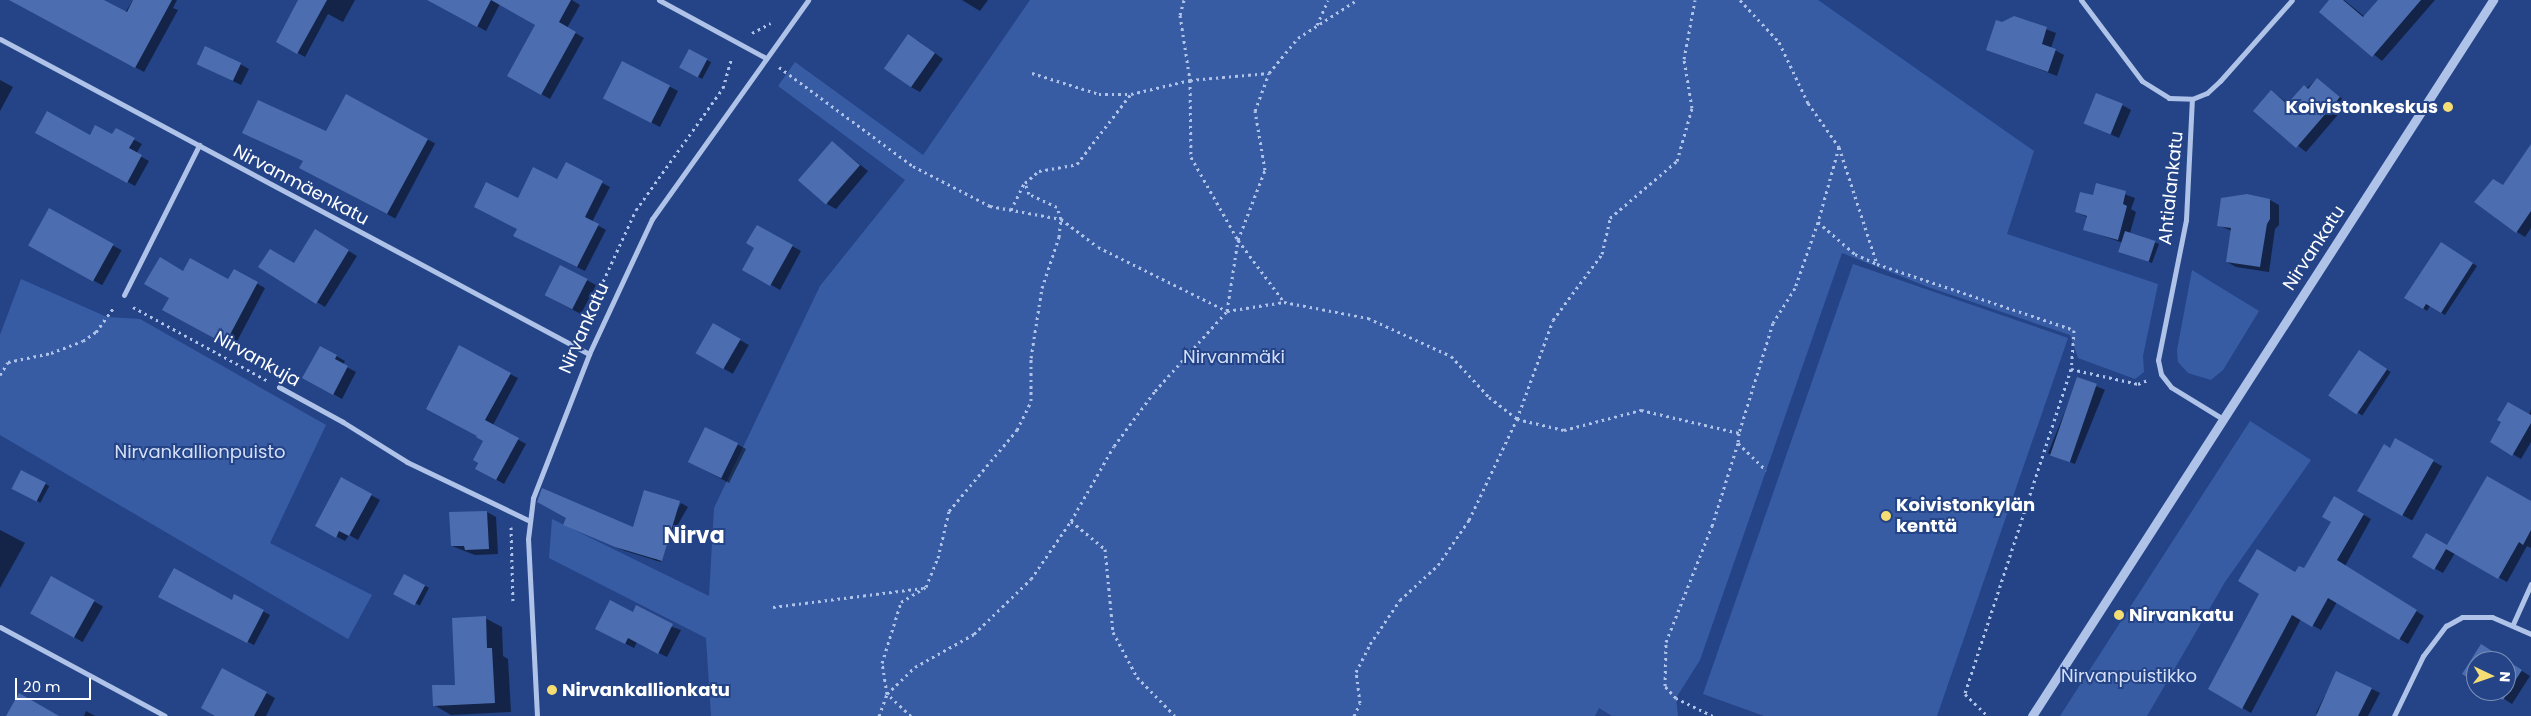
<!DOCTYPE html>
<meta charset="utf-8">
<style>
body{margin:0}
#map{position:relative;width:2531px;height:716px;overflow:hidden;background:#244487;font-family:Poppins,sans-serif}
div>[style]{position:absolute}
.green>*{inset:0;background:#385ca4}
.shadow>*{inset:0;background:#0007;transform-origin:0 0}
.building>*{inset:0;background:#4c6daf;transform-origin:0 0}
.path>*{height:3px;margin-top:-1.5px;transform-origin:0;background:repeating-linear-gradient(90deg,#afc3e9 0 2.5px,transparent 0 6.5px)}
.minor>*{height:5px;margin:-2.5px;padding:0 2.5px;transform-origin:2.5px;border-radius:2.5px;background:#afc3e9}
.tertiary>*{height:9px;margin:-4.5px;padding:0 4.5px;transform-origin:4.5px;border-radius:4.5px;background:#afc3e9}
.dots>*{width:14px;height:14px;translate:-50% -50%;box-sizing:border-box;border:2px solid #244487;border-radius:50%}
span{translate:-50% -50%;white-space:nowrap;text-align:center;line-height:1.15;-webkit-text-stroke:4px #244487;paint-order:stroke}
.poi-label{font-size:18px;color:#fff;font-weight:700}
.right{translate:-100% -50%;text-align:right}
.left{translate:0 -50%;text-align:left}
.street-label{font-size:18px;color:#fff}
.park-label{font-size:18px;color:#d3dff7}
.district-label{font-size:22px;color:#fff;font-weight:700}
.north{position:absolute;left:2466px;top:651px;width:50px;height:50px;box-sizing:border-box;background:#244487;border:1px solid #7c8fb7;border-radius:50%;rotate:93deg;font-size:14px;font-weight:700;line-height:20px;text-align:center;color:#fff}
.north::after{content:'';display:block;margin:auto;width:18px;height:22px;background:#f4dd73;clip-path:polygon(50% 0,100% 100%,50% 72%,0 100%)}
.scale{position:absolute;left:15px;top:678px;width:76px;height:22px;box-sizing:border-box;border:2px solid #fff;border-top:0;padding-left:6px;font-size:15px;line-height:18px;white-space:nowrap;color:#fff;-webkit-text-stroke:4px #244487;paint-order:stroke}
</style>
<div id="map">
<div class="green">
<i style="clip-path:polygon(1030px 0,1818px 0,2034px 151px,2007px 234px,2158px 284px,2143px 356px,2144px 372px,2135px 379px,2078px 358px,2070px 335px,1928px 287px,1842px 253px,1700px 660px,1676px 698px,1678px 716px,1612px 716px,1599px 708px,1595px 716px,711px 716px,706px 638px,549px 558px,552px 519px,709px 596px,714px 508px,820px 286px,905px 180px,778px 86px,795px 62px,923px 155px)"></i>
<i style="clip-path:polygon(1853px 264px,2068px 338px,1937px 716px,1764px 716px,1703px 694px)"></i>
<i style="clip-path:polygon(2192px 270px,2259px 311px,2223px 370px,2211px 380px,2188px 373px,2178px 362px,2177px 350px)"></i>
<i style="clip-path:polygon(21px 279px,107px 317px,140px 319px,326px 425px,270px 543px,372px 595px,348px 639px,0 435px,0 335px)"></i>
<i style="clip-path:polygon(2250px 421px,2311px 460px,2225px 582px,2147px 716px,2060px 716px)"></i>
</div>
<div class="shadow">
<i style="clip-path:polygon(11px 0,86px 0,125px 13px,133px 0,177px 0,173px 8px,178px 10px,144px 72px)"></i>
<i style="clip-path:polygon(302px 0,355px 0,343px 22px,328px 14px,305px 57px,278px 42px)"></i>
<i style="clip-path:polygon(447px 0,502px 0,486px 31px,452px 12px)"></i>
<i style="clip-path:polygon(533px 0,572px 0,580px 5px,567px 28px,584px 38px,550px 99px,509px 76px,537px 25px)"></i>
<i style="clip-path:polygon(962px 0,988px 0,980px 11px)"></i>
<i style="clip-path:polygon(2331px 0,2344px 0,2365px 17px,2380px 0,2435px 0,2382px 61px,2321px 12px)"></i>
<i style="clip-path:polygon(2014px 17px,2056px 33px,2051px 48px,2064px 55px,2057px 76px,1988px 49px,2002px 23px)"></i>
<i style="clip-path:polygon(917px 40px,943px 59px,920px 92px,911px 87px)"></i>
<i style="left:690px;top:51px;width:24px;height:19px;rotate:28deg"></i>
<i style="clip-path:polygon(623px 62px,678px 91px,660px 127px,614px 103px)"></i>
<i style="clip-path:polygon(240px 64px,249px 69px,241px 85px,206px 68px)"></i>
<i style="clip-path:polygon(2317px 79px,2348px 103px,2306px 152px,2254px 111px,2271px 91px,2289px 104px)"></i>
<i style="clip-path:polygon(0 80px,13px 87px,0 111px)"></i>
<i style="left:346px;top:96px;width:101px;height:85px;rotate:28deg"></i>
<i style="clip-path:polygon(2122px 105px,2131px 110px,2119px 138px,2084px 123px)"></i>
<i style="clip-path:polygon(116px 130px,142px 144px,136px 154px,149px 161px,135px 186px,37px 132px,91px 137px,113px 135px)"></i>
<i style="clip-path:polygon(832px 142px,868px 171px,836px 209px,827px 204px)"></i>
<i style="clip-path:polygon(2531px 163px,2531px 228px,2525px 237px,2517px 232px,2504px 186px)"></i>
<i style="clip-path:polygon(566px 164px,610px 187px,592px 222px,606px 230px,585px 271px,522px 240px,518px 229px,557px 181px)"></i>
<i style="clip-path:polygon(2097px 184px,2135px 198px,2131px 209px,2136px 212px,2130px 233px,2159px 244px,2152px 263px,2124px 253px,2123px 243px,2084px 229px,2087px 217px,2076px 212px,2094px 197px)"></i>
<i style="clip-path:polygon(2270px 200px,2279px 205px,2279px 225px,2275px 229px,2269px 272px,2236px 267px,2227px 262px,2232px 231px,2218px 225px)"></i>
<i style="left:49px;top:210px;width:83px;height:40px;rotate:29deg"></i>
<i style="clip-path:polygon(757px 226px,801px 251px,780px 290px,744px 269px,756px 248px)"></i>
<i style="clip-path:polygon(324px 236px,357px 256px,325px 307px,317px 302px,294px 265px)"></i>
<i style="clip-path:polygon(2441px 243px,2477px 266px,2445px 315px,2430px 306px,2427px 311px,2406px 297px)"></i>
<i style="clip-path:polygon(560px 266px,596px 285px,581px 314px,554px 300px)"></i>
<i style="clip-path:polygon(234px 271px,265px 288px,234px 347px,172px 314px,184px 272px,229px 280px)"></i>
<i style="left:713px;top:325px;width:41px;height:33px;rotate:29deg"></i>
<i style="clip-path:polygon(321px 347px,345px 361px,343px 365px,356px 372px,342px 399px,304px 377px)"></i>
<i style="left:2363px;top:354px;width:33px;height:52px;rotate:33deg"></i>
<i style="clip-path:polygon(510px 374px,518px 378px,493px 425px,526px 444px,504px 484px,476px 468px,485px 440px,428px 408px)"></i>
<i style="left:2078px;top:379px;width:29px;height:80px;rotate:22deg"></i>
<i style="clip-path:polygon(2531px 409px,2531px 442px,2521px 459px,2492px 442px,2529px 415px)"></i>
<i style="left:2395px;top:440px;width:54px;height:62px;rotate:29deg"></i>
<i style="clip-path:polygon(737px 444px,746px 449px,729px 483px,697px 466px)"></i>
<i style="left:21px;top:471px;width:32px;height:19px;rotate:28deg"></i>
<i style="clip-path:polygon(341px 479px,380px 500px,358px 540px,349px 535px,345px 541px,317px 526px)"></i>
<i style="clip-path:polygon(2334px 498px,2371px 519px,2345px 566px,2424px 616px,2408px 644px,2337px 602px,2321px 630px,2301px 619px,2251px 713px,2210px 689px,2296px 573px,2304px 570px,2333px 521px)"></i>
<i style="clip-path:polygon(678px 502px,661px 562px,625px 551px,574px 529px,634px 529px)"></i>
<i style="clip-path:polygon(2531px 502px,2531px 548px,2527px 546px,2507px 582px,2455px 553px,2443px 573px,2414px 557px,2448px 547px)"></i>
<i style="left:681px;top:503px;width:8px;height:62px;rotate:30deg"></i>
<i style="clip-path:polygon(487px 512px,496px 517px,498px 554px,475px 555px,452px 546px)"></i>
<i style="clip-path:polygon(0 530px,25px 543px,0 588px)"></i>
<i style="left:404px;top:575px;width:28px;height:20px;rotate:27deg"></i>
<i style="left:52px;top:577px;width:59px;height:41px;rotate:30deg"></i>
<i style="clip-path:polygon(235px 596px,270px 615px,254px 645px,166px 600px,232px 601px)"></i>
<i style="clip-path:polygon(634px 613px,681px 630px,667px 657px,637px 642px,634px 648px,605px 633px)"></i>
<i style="clip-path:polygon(485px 618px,502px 627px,503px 656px,508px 659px,511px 712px,451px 715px,434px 705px,456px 686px)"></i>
<i style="clip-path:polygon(2481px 646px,2490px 651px,2530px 676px,2512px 704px,2492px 691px,2506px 691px,2506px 661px,2476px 661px,2476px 681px,2464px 674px)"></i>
<i style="clip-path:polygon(2337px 672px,2380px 693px,2368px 716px,2319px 716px,2316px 713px)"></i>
<i style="clip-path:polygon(266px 693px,275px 698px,266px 716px,217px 716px)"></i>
<i style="clip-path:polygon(86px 711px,95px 716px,84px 716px)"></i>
</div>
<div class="building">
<i style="clip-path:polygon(9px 0,104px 0,127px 12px,133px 0,172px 0,135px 68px)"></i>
<i style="clip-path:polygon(298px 0,327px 0,297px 54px,276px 42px)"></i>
<i style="clip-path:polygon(427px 0,571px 0,559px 22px,576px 32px,541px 95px,507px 76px,535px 25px,491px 0,477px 27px)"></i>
<i style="clip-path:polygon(2329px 0,2343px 0,2363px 17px,2378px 0,2421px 0,2372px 57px,2319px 12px)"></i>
<i style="clip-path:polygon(2014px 16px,2047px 27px,2042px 44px,2056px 49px,2048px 72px,1986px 50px,1996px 20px,2002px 22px)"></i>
<i style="left:908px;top:34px;width:33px;height:42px;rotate:35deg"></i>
<i style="left:205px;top:46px;width:40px;height:20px;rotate:25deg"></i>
<i style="left:689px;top:49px;width:21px;height:21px;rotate:28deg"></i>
<i style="left:622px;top:61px;width:54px;height:42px;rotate:27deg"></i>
<i style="clip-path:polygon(2317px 78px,2340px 97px,2296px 148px,2253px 111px,2271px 90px,2287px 104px,2304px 85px,2308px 89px)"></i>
<i style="left:2096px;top:93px;width:29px;height:33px;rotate:22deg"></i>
<i style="clip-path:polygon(346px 94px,428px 139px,387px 214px,299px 168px,303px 161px,242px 133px,258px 100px,326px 131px)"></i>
<i style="clip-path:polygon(47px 111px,90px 135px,95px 125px,112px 134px,116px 128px,135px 138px,129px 148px,142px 155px,127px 183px,35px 133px)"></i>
<i style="left:832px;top:141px;width:37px;height:52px;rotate:41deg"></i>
<i style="clip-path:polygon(2531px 144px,2531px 211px,2516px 233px,2474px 202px,2493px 179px,2503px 185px)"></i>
<i style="clip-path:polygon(566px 162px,603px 181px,585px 217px,599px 224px,577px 267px,513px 236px,517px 229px,474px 207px,486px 182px,518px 198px,533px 167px,557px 179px)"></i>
<i style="clip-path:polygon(2096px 183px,2126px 191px,2123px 204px,2127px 206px,2118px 240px,2083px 230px,2087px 216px,2075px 212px,2080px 192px,2093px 195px)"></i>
<i style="clip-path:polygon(2247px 194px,2270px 199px,2270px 219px,2267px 224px,2260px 267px,2226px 262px,2231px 228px,2217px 226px,2221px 198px)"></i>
<i style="left:49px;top:208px;width:74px;height:43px;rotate:29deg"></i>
<i style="clip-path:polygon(757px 225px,793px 245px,770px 286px,742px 270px,754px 248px,746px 243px)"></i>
<i style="clip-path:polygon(315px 229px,349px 250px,316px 304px,258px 267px,270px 249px,294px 263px)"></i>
<i style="left:2125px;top:231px;width:32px;height:22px;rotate:18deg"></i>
<i style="clip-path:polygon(2441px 242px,2473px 263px,2441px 313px,2426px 304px,2423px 309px,2404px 298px)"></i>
<i style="clip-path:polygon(160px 257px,183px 271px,190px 258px,228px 279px,234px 269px,258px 282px,225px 344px,162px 310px,169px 298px,144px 284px)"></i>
<i style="left:560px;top:265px;width:31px;height:34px;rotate:27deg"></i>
<i style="left:713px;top:323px;width:32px;height:35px;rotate:30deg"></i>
<i style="clip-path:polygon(459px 345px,511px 373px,485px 420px,519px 438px,496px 480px,475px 469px,478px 463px,473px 460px,483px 441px,476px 437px,484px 422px,477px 436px,426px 409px)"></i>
<i style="clip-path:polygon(320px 346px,337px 355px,335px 359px,348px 366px,333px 395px,302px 378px)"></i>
<i style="left:2359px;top:350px;width:34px;height:55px;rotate:34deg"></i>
<i style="left:2077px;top:377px;width:21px;height:83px;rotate:19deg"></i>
<i style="clip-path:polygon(2508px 402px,2531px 415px,2531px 423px,2512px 456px,2490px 442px,2501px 422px,2497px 420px)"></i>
<i style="left:705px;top:427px;width:37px;height:39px;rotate:26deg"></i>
<i style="clip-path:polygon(2395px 438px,2434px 460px,2402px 516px,2357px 491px,2384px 444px,2390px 448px)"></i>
<i style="left:21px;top:470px;width:28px;height:21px;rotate:27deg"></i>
<i style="clip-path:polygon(2487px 476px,2531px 501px,2531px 530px,2523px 545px,2519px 542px,2498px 579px,2446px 549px,2434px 570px,2412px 557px,2426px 533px,2447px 545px)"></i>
<i style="clip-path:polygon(341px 477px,372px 494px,349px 536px,339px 531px,336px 538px,315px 526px)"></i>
<i style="clip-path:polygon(542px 488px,633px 527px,644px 490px,680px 501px,662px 561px,615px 547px,563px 525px,566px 518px,537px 502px)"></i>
<i style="clip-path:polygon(2334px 496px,2364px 514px,2337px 560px,2417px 610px,2399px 640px,2328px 598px,2312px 627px,2292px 615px,2242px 709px,2208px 689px,2259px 594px,2238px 581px,2257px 549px,2295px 572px,2299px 566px,2304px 568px,2331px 522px,2322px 517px)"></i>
<i style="clip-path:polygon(487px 511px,489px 549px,465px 550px,464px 546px,451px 546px,449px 512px)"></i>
<i style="clip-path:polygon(174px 568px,232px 600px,234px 594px,264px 610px,247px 643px,158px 597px)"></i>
<i style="left:404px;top:574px;width:24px;height:23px;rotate:28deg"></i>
<i style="left:51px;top:576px;width:50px;height:43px;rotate:29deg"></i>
<i style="clip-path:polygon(610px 600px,633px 612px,636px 605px,673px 624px,658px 654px,628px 638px,625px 644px,595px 629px)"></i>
<i style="clip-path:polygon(486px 616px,487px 648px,492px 648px,495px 703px,433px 706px,432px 685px,455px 685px,452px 618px)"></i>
<i style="clip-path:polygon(2481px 644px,2522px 670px,2503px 700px,2489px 691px,2506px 691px,2506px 661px,2476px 661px,2476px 683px,2462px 674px)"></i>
<i style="clip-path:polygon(222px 668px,267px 692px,254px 716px,215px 716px,201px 708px)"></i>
<i style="clip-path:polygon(2336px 671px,2372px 688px,2358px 716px,2316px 716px)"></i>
<i style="clip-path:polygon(19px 693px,59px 716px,6px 716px)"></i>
</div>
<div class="path">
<i style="left:1184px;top:0;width:16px;rotate:105deg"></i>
<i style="left:1180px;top:15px;width:66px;rotate:81.3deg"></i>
<i style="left:1190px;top:80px;width:77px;rotate:89.3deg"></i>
<i style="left:1191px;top:157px;width:95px;rotate:60.5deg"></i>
<i style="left:1238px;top:240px;width:77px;rotate:53.4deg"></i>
<i style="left:1740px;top:0;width:57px;rotate:47.1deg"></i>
<i style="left:1779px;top:42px;width:68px;rotate:64.6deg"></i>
<i style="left:1808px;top:103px;width:54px;rotate:54.8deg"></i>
<i style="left:1839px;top:147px;width:78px;rotate:105.6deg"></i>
<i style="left:1818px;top:222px;width:70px;rotate:109.2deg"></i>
<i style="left:1795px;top:288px;width:41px;rotate:122.2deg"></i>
<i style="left:1773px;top:323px;width:115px;rotate:107.2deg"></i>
<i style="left:1739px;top:433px;width:10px;rotate:96deg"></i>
<i style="left:1738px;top:443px;width:39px;rotate:44deg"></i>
<i style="left:1317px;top:25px;width:27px;rotate:-66deg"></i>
<i style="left:752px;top:33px;width:21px;rotate:-28deg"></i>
<i style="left:779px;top:67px;width:167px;rotate:36.5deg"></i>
<i style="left:913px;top:166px;width:87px;rotate:27.5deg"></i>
<i style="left:990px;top:206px;width:72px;rotate:10.4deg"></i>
<i style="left:1061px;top:219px;width:46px;rotate:37.1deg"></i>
<i style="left:1098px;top:247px;width:144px;rotate:26.4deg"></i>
<i style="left:1227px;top:311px;width:58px;rotate:-9deg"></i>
<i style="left:1284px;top:302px;width:86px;rotate:10.8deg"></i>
<i style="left:1368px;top:318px;width:91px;rotate:24.6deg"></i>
<i style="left:1451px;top:356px;width:56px;rotate:47.2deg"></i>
<i style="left:1489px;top:397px;width:36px;rotate:38deg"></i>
<i style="left:1517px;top:419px;width:48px;rotate:13.2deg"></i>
<i style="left:1564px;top:430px;width:80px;rotate:-14.6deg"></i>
<i style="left:1641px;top:410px;width:101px;rotate:13.2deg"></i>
<i style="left:1032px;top:73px;width:70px;rotate:17.4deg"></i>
<i style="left:1099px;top:94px;width:32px"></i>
<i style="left:1131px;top:94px;width:61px;rotate:-13.3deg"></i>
<i style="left:1190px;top:80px;width:79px;rotate:-5.1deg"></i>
<i style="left:1839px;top:147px;width:123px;rotate:72deg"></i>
<i style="left:1011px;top:210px;width:30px;rotate:-64deg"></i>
<i style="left:1818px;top:222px;width:49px;rotate:40.9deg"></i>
<i style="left:1855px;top:254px;width:24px;rotate:24deg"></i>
<i style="left:1877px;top:264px;width:208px;rotate:18.5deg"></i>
<i style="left:2074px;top:330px;width:39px;rotate:94deg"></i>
<i style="left:2071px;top:369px;width:342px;rotate:108.1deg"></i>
<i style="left:1965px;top:694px;width:32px;rotate:44deg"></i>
<i style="left:595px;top:299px;width:98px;rotate:-65.3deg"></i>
<i style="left:636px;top:210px;width:150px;rotate:-54.5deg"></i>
<i style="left:723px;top:88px;width:32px;rotate:-74deg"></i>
<i style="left:133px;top:307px;width:154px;rotate:28.7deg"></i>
<i style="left:2071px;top:369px;width:69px;rotate:12.6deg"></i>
<i style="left:2138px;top:384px;width:11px;rotate:-22deg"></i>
<i style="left:0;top:375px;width:15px;rotate:-58deg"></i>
<i style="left:8px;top:362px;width:44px;rotate:-11.8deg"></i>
<i style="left:51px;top:353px;width:34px;rotate:-21deg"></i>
<i style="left:83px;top:341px;width:16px;rotate:-35deg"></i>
<i style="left:96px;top:332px;width:31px;rotate:-54deg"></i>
<i style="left:1071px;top:521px;width:44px;rotate:39.5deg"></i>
<i style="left:1105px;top:549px;width:83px;rotate:84.5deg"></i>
<i style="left:1113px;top:632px;width:51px;rotate:61.9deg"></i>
<i style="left:1137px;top:677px;width:54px;rotate:45.7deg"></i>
<i style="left:511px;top:527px;width:74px;rotate:88.5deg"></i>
<i style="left:773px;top:607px;width:151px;rotate:-7.2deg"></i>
<i style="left:879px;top:716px;width:23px;rotate:-70deg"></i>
<i style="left:887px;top:694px;width:39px;rotate:-44deg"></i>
<i style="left:915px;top:667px;width:68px;rotate:-29.2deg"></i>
<i style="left:974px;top:634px;width:79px;rotate:-44deg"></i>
<i style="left:1031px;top:579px;width:70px;rotate:-55.4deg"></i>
<i style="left:1071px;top:521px;width:86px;rotate:-60.2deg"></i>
<i style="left:1114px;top:446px;width:69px;rotate:-53.3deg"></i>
<i style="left:1155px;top:391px;width:108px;rotate:-48deg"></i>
<i style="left:1227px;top:311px;width:72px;rotate:-81.2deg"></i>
<i style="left:1238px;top:240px;width:75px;rotate:-68.9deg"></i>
<i style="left:1265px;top:170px;width:60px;rotate:-99.6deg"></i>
<i style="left:1255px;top:111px;width:40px;rotate:-69.8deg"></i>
<i style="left:1269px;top:73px;width:45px;rotate:-50.4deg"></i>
<i style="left:1298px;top:38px;width:70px;rotate:-32.8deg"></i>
<i style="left:911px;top:716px;width:33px;rotate:-137deg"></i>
<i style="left:887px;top:694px;width:31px;rotate:-99deg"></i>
<i style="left:882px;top:663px;width:64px;rotate:-72.7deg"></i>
<i style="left:901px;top:602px;width:29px;rotate:-31deg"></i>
<i style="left:926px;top:587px;width:31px;rotate:-68deg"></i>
<i style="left:938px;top:558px;width:48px;rotate:-76.8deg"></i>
<i style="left:949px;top:511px;width:106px;rotate:-50deg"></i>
<i style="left:1017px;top:430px;width:32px;rotate:-64deg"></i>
<i style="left:1031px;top:401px;width:43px;rotate:-90deg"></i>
<i style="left:1031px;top:358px;width:71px;rotate:-81.1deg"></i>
<i style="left:1042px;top:288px;width:54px;rotate:-71.6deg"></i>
<i style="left:1059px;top:237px;width:18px;rotate:-84deg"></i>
<i style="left:1061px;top:219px;width:13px;rotate:-108deg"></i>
<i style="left:1057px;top:207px;width:31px;rotate:-155deg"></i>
<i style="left:1029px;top:194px;width:12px;rotate:-110deg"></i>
<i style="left:1025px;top:183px;width:18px;rotate:-41deg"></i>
<i style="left:1039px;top:171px;width:39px;rotate:-10deg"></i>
<i style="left:1077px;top:164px;width:88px;rotate:-52.4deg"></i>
<i style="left:1354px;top:716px;width:14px;rotate:-65deg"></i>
<i style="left:1360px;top:703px;width:31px;rotate:-97deg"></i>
<i style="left:1356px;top:672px;width:31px;rotate:-63deg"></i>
<i style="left:1370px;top:644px;width:53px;rotate:-55.7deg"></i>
<i style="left:1400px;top:600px;width:52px;rotate:-42.6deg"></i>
<i style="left:1438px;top:565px;width:55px;rotate:-55.4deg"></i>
<i style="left:1469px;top:520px;width:112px;rotate:-64.6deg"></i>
<i style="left:1517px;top:419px;width:105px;rotate:-70deg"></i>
<i style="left:1553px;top:320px;width:82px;rotate:-53.4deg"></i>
<i style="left:1602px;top:254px;width:37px;rotate:-77deg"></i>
<i style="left:1610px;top:218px;width:88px;rotate:-40.4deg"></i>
<i style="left:1677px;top:161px;width:55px;rotate:-74.2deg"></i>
<i style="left:1692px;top:108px;width:50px;rotate:-99.3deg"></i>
<i style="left:1684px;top:59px;width:60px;rotate:-79.4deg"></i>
<i style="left:1713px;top:716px;width:41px;rotate:-154.1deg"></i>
<i style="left:1676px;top:698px;width:16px;rotate:-133deg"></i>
<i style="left:1665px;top:686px;width:44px;rotate:-88.7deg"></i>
<i style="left:1666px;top:642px;width:125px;rotate:-68.4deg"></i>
<i style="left:1712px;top:526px;width:87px;rotate:-72.6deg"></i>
</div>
<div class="minor">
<i style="left:659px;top:0;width:122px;rotate:28.5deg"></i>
<i style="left:2081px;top:0;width:101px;rotate:53deg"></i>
<i style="left:2142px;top:81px;width:32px;rotate:32deg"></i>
<i style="left:2169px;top:98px;width:23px;rotate:2deg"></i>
<i style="left:0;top:39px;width:668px;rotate:28.14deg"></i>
<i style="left:124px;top:295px;width:168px;rotate:-63.4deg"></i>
<i style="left:279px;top:387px;width:73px;rotate:28.7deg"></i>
<i style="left:343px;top:422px;width:75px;rotate:32deg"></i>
<i style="left:407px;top:462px;width:134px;rotate:25.6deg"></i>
<i style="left:2223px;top:419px;width:61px;rotate:-148.4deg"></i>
<i style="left:2171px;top:387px;width:16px;rotate:-128deg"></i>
<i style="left:2161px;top:374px;width:14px;rotate:-102deg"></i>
<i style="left:2158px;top:360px;width:143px;rotate:-78.7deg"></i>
<i style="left:2186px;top:220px;width:121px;rotate:-87.2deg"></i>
<i style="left:2192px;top:99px;width:16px;rotate:-22deg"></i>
<i style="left:2207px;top:93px;width:18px;rotate:-43deg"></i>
<i style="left:2220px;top:81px;width:108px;rotate:-48.4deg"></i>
<i style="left:2513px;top:624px;width:44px;rotate:-65.8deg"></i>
<i style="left:0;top:627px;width:187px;rotate:28.3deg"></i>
<i style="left:537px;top:716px;width:177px;rotate:-92.9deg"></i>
<i style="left:528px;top:539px;width:41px;rotate:-83deg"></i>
<i style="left:533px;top:498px;width:155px;rotate:-68.7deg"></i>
<i style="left:589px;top:354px;width:149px;rotate:-65deg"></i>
<i style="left:652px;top:219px;width:269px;rotate:-54.5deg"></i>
<i style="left:2394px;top:716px;width:67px;rotate:-64.2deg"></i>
<i style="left:2423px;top:656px;width:38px;rotate:-53deg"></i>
<i style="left:2446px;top:626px;width:18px;rotate:-29deg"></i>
<i style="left:2462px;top:617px;width:30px"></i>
<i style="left:2492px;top:617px;width:43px;rotate:23.6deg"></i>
</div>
<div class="tertiary">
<i style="left:2032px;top:716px;width:852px;rotate:-57.22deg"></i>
</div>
<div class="dots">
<i style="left:2448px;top:107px;background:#f4dd73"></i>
<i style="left:1886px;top:516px;background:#f4dd73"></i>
<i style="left:2119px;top:615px;background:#f4dd73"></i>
<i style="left:552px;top:690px;background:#f4dd73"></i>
</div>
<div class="poi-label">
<span class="right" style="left:2438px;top:107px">Koivistonkeskus</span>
<span class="left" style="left:1896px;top:516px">Koivistonkylän<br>kenttä</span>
<span class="left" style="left:2129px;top:615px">Nirvankatu</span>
<span class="left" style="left:562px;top:690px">Nirvankallionkatu</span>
</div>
<div class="street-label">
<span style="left:301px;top:185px;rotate:28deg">Nirvanmäenkatu</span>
<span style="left:2171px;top:188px;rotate:-84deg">Ahtialankatu</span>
<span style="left:2314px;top:248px;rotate:-57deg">Nirvankatu</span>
<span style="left:584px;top:328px;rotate:-66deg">Nirvankatu</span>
<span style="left:257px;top:359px;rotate:29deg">Nirvankuja</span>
</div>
<div class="park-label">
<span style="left:1234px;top:357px">Nirvanmäki</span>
<span style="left:200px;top:452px">Nirvankallionpuisto</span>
<span style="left:2129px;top:676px">Nirvanpuistikko</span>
</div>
<div class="district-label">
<span style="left:694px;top:536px">Nirva</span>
</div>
<div class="north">N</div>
<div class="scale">20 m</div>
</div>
